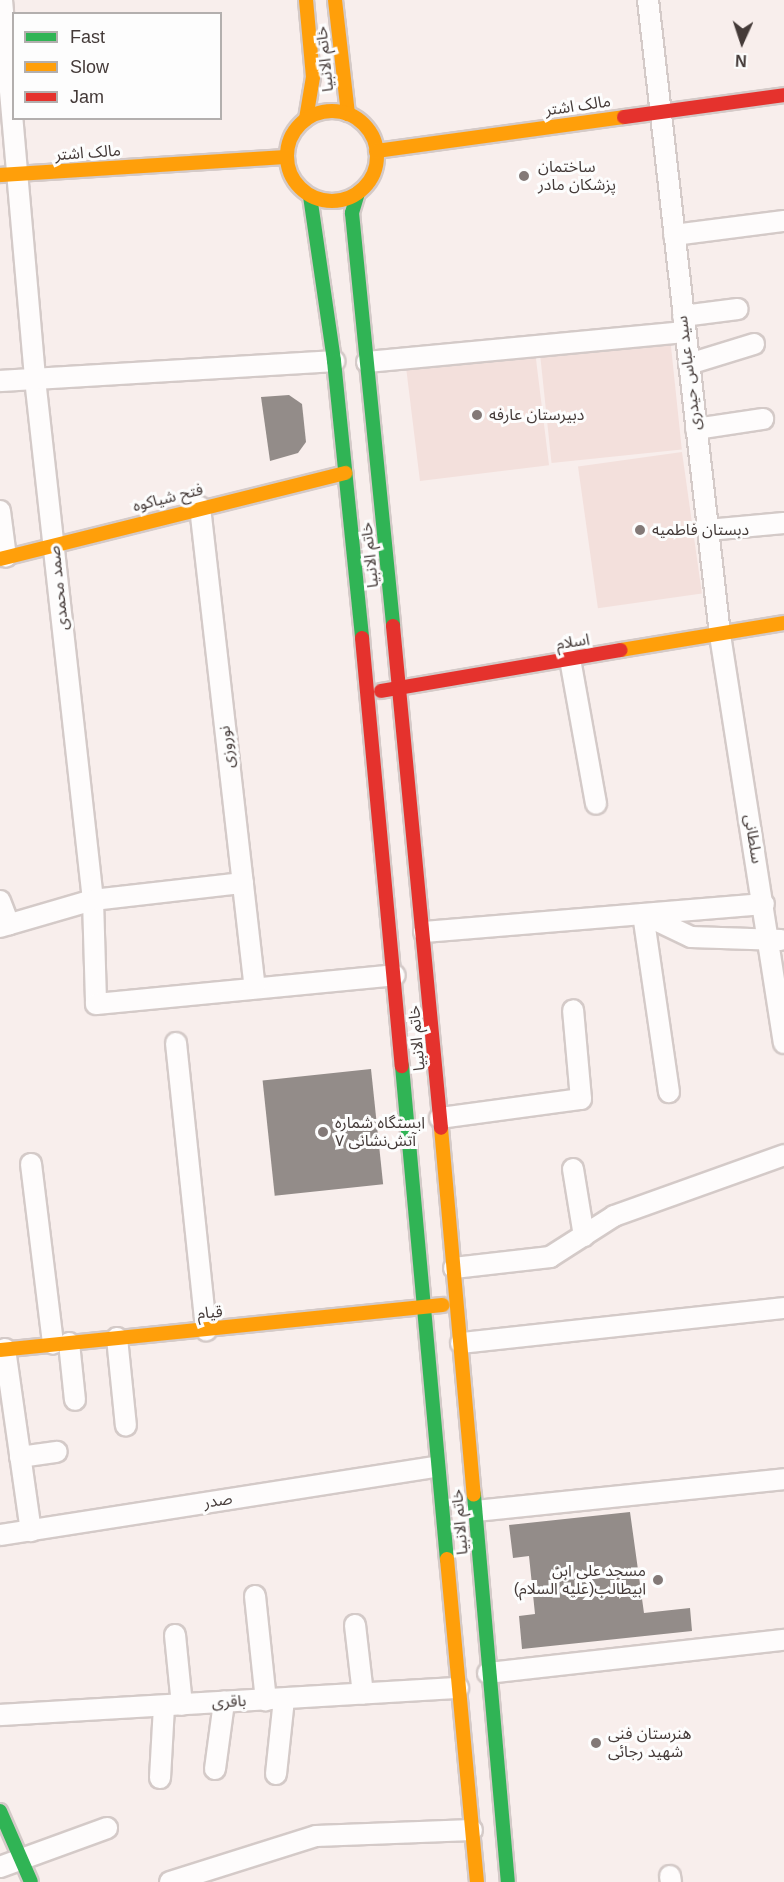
<!DOCTYPE html>
<meta charset="utf-8">
<style>
body{margin:0}
#map{position:relative;width:784px;height:1882px;overflow:hidden;background:#f8eeec;font-family:Helvetica,"Noto Sans Arabic",sans-serif}
div>[style]{position:absolute}
.built>*{inset:0;background:#f3e0dc;transform-origin:0 0}
.building>*{inset:0;background:#938c89;transform-origin:0 0}
.roads{filter:drop-shadow(2px 0 #d4cac8) drop-shadow(-2px 0 #d4cac8) drop-shadow(0 2px #d4cac8) drop-shadow(0 -2px #d4cac8)}
.street>*{height:20px;margin:-10px;padding:0 10px;transform-origin:10px;border-radius:10px;background:#fefcfc}
.fast>*{height:14px;margin:-7px;padding:0 7px;transform-origin:7px;border-radius:7px;background:#30b455}
.slow>*{height:14px;margin:-7px;padding:0 7px;transform-origin:7px;border-radius:7px;background:#ff9f0a}
.slow>.ring{margin:-7px;padding:0;box-sizing:content-box;background:none;border:14px solid #ff9f0a;border-radius:50%}
.jam>*{height:14px;margin:-7px;padding:0 7px;transform-origin:7px;border-radius:7px;background:#e5322d}
.dots>*{width:16px;height:16px;translate:-50% -50%;box-sizing:border-box;border:3px solid #fdfdfd;border-radius:50%}
span{translate:-50% -50%;white-space:nowrap;text-align:center;line-height:1.15;-webkit-text-stroke:6px #fdfdfd;paint-order:stroke}
.street-label{font-size:16px;color:#443a38}
.poi-label{font-size:16px;color:#443a38}
.left{translate:0 -50%;text-align:left}
.right{translate:-100% -50%;text-align:right}
.legend{position:absolute;left:12px;top:12px;width:210px;height:108px;box-sizing:border-box;background:#fdfdfd;border:2px solid #b3afae;margin:0;padding:8px 10px;list-style:none;font-size:18px;color:#443a38}
.legend li{display:flex;align-items:center;gap:12px;height:30px}
.legend b{width:30px;border:2px solid #b3afae}
.north{position:absolute;left:712px;top:12px;width:60px;height:60px;-webkit-text-stroke:4px #fdfdfd;paint-order:stroke;rotate:183deg;font-size:16px;font-weight:700;line-height:24px;text-align:center;color:#443a38}
.north::after{content:'';display:block;margin:auto;width:21px;height:27px;background:#443a38;clip-path:polygon(50% 0,100% 100%,50% 72%,0 100%)}
</style>
<div id="map">
<div class="built">
<i style="left:670px;top:337px;width:113px;height:131px;rotate:84deg"></i>
<i style="left:535px;top:351px;width:115px;height:130px;rotate:83deg"></i>
<i style="left:682px;top:452px;width:143px;height:105px;rotate:82deg"></i>
</div>
<div class="building">
<i style="clip-path:polygon(289px 395px,302px 404px,306px 442px,298px 453px,270px 461px,261px 397px)"></i>
<i style="left:371px;top:1069px;width:116px;height:109px;rotate:84deg"></i>
<i style="clip-path:polygon(630px 1512px,644px 1613px,690px 1608px,692px 1631px,522px 1649px,519px 1616px,535px 1614px,529px 1556px,513px 1558px,509px 1525px)"></i>
</div>
<div class="roads">
<div class="street">
<i style="left:2px;top:0;width:380px;rotate:85deg"></i>
<i style="left:35px;top:379px;width:524px;rotate:83.65deg"></i>
<i style="left:93px;top:900px;width:104px;rotate:88.3deg"></i>
<i style="left:96px;top:1004px;width:300px;rotate:-5.5deg"></i>
<i style="left:648px;top:0;width:639px;rotate:83.53deg"></i>
<i style="left:720px;top:635px;width:413px;rotate:81.1deg"></i>
<i style="left:674px;top:235px;width:111px;rotate:-7.3deg"></i>
<i style="left:683px;top:316px;width:55px;rotate:-7.3deg"></i>
<i style="left:367px;top:362px;width:319px;rotate:-5.4deg"></i>
<i style="left:689px;top:364px;width:68px;rotate:-17.1deg"></i>
<i style="left:0;top:381px;width:335px;rotate:-3.4deg"></i>
<i style="left:696px;top:429px;width:68px;rotate:-8.5deg"></i>
<i style="left:200px;top:507px;width:484px;rotate:83.5deg"></i>
<i style="left:0;top:511px;width:46px;rotate:82.6deg"></i>
<i style="left:708px;top:530px;width:76px;rotate:-5.3deg"></i>
<i style="left:570px;top:659px;width:147px;rotate:79.8deg"></i>
<i style="left:0;top:901px;width:25px;rotate:69deg"></i>
<i style="left:643px;top:914px;width:180px;rotate:81.7deg"></i>
<i style="left:645px;top:915px;width:51px;rotate:25.6deg"></i>
<i style="left:691px;top:937px;width:90px;rotate:1.9deg"></i>
<i style="left:0;top:927px;width:97px;rotate:-16.2deg"></i>
<i style="left:93px;top:900px;width:151px;rotate:-6.5deg"></i>
<i style="left:424px;top:932px;width:341px;rotate:-4.7deg"></i>
<i style="left:176px;top:1043px;width:289px;rotate:84deg"></i>
<i style="left:440px;top:1118px;width:142px;rotate:-7.7deg"></i>
<i style="left:581px;top:1099px;width:89px;rotate:-95.1deg"></i>
<i style="left:31px;top:1164px;width:181px;rotate:83deg"></i>
<i style="left:573px;top:1169px;width:68px;rotate:80.7deg"></i>
<i style="left:454px;top:1268px;width:97px;rotate:-6.5deg"></i>
<i style="left:550px;top:1257px;width:76px;rotate:-32.6deg"></i>
<i style="left:614px;top:1216px;width:181px;rotate:-19.7deg"></i>
<i style="left:117px;top:1338px;width:88px;rotate:84.2deg"></i>
<i style="left:69px;top:1343px;width:57px;rotate:84deg"></i>
<i style="left:461px;top:1343px;width:325px;rotate:-6.2deg"></i>
<i style="left:5px;top:1349px;width:184px;rotate:81.9deg"></i>
<i style="left:20px;top:1457px;width:37px;rotate:-8deg"></i>
<i style="left:476px;top:1511px;width:310px;rotate:-5.9deg"></i>
<i style="left:0;top:1535px;width:440px;rotate:-8.9deg"></i>
<i style="left:255px;top:1596px;width:105px;rotate:84deg"></i>
<i style="left:355px;top:1625px;width:69px;rotate:83.4deg"></i>
<i style="left:175px;top:1635px;width:70px;rotate:84.3deg"></i>
<i style="left:488px;top:1673px;width:298px;rotate:-6.4deg"></i>
<i style="left:0;top:1715px;width:459px;rotate:-3.4deg"></i>
<i style="left:215px;top:1769px;width:68px;rotate:-82.3deg"></i>
<i style="left:276px;top:1774px;width:75px;rotate:-83.9deg"></i>
<i style="left:160px;top:1778px;width:72px;rotate:-86.8deg"></i>
<i style="left:0;top:1867px;width:114px;rotate:-20deg"></i>
<i style="left:670px;top:1876px;width:6px;rotate:81deg"></i>
<i style="left:170px;top:1882px;width:153px;rotate:-17.5deg"></i>
<i style="left:316px;top:1836px;width:156px;rotate:-2.2deg"></i>
</div>
<div class="fast">
<i style="left:358px;top:193px;width:21px;rotate:107deg"></i>
<i style="left:352px;top:213px;width:415px;rotate:84.3deg"></i>
<i style="left:310px;top:196px;width:167px;rotate:81.7deg"></i>
<i style="left:334px;top:361px;width:278px;rotate:84.2deg"></i>
<i style="left:402px;top:1066px;width:495px;rotate:84.8deg"></i>
<i style="left:474px;top:1495px;width:388px;rotate:85deg"></i>
<i style="left:0;top:1811px;width:77px;rotate:66.4deg"></i>
</div>
<div class="slow">
<i style="left:306px;top:0;width:77px;rotate:84.8deg"></i>
<i style="left:313px;top:77px;width:43px;rotate:99.5deg"></i>
<i style="left:335px;top:0;width:115px;rotate:83.5deg"></i>
<i class="ring" style="left:287px;top:111px;width:76px;height:76px"></i>
<i style="left:376px;top:151px;width:250px;rotate:-7.8deg"></i>
<i style="left:0;top:175px;width:287px;rotate:-3.6deg"></i>
<i style="left:0;top:559px;width:356px;rotate:-14deg"></i>
<i style="left:621px;top:650px;width:165px;rotate:-9.4deg"></i>
<i style="left:441px;top:1128px;width:368px;rotate:84.9deg"></i>
<i style="left:0;top:1350px;width:445px;rotate:-5.8deg"></i>
<i style="left:447px;top:1559px;width:324px;rotate:84.7deg"></i>
</div>
<div class="jam">
<i style="left:624px;top:117px;width:162px;rotate:-7.8deg"></i>
<i style="left:393px;top:626px;width:504px;rotate:84.54deg"></i>
<i style="left:362px;top:638px;width:430px;rotate:84.7deg"></i>
<i style="left:381px;top:691px;width:243px;rotate:-9.7deg"></i>
</div>
</div>
<div class="dots">
<i style="left:524px;top:176px;background:#837977"></i>
<i style="left:477px;top:415px;background:#837977"></i>
<i style="left:640px;top:530px;background:#837977"></i>
<i style="left:323px;top:1132px;background:#837977"></i>
<i style="left:658px;top:1580px;background:#837977"></i>
<i style="left:596px;top:1743px;background:#837977"></i>
</div>
<div class="street-label">
<span style="left:325px;top:59px;rotate:-96deg">خاتم الانبیا</span>
<span style="left:578px;top:106px;rotate:-8deg">مالک اشتر</span>
<span style="left:88px;top:153px;rotate:-4deg">مالک اشتر</span>
<span style="left:689px;top:373px;rotate:-97deg">سید عباس حیدری</span>
<span style="left:168px;top:498px;rotate:-14deg">فتح شیاکوه</span>
<span style="left:370px;top:555px;rotate:-96deg">خاتم الانبیا</span>
<span style="left:59px;top:588px;rotate:-96deg">صمد محمدی</span>
<span style="left:573px;top:642px;rotate:-9deg">اسلام</span>
<span style="left:227px;top:747px;rotate:-97deg">نوروزی</span>
<span style="left:753px;top:839px;rotate:81deg">سلطانی</span>
<span style="left:417px;top:1038px;rotate:-95deg">خاتم الانبیا</span>
<span style="left:210px;top:1313px;rotate:-6deg">قیام</span>
<span style="left:218px;top:1501px;rotate:-9deg">صدر</span>
<span style="left:460px;top:1522px;rotate:-95deg">خاتم الانبیا</span>
<span style="left:229px;top:1702px;rotate:-3deg">باقری</span>
</div>
<div class="poi-label">
<span class="left" style="left:538px;top:176px">ساختمان<br>پزشکان مادر</span>
<span class="left" style="left:489px;top:415px">دبیرستان عارفه</span>
<span class="left" style="left:652px;top:530px">دبستان فاطمیه</span>
<span class="left" style="left:335px;top:1132px">ایستگاه شماره<br>۷ آتش‌نشانی</span>
<span class="right" style="left:646px;top:1580px">مسجد علی ابن<br>ابیطالب(علیه السلام)</span>
<span class="left" style="left:608px;top:1743px">هنرستان فنی<br>شهید رجائی</span>
</div>
<ul class="legend">
<li><b style="height:8px;background:#30b455"></b>Fast</li>
<li><b style="height:8px;background:#ff9f0a"></b>Slow</li>
<li><b style="height:8px;background:#e5322d"></b>Jam</li>
</ul>
<div class="north">N</div>
</div>
